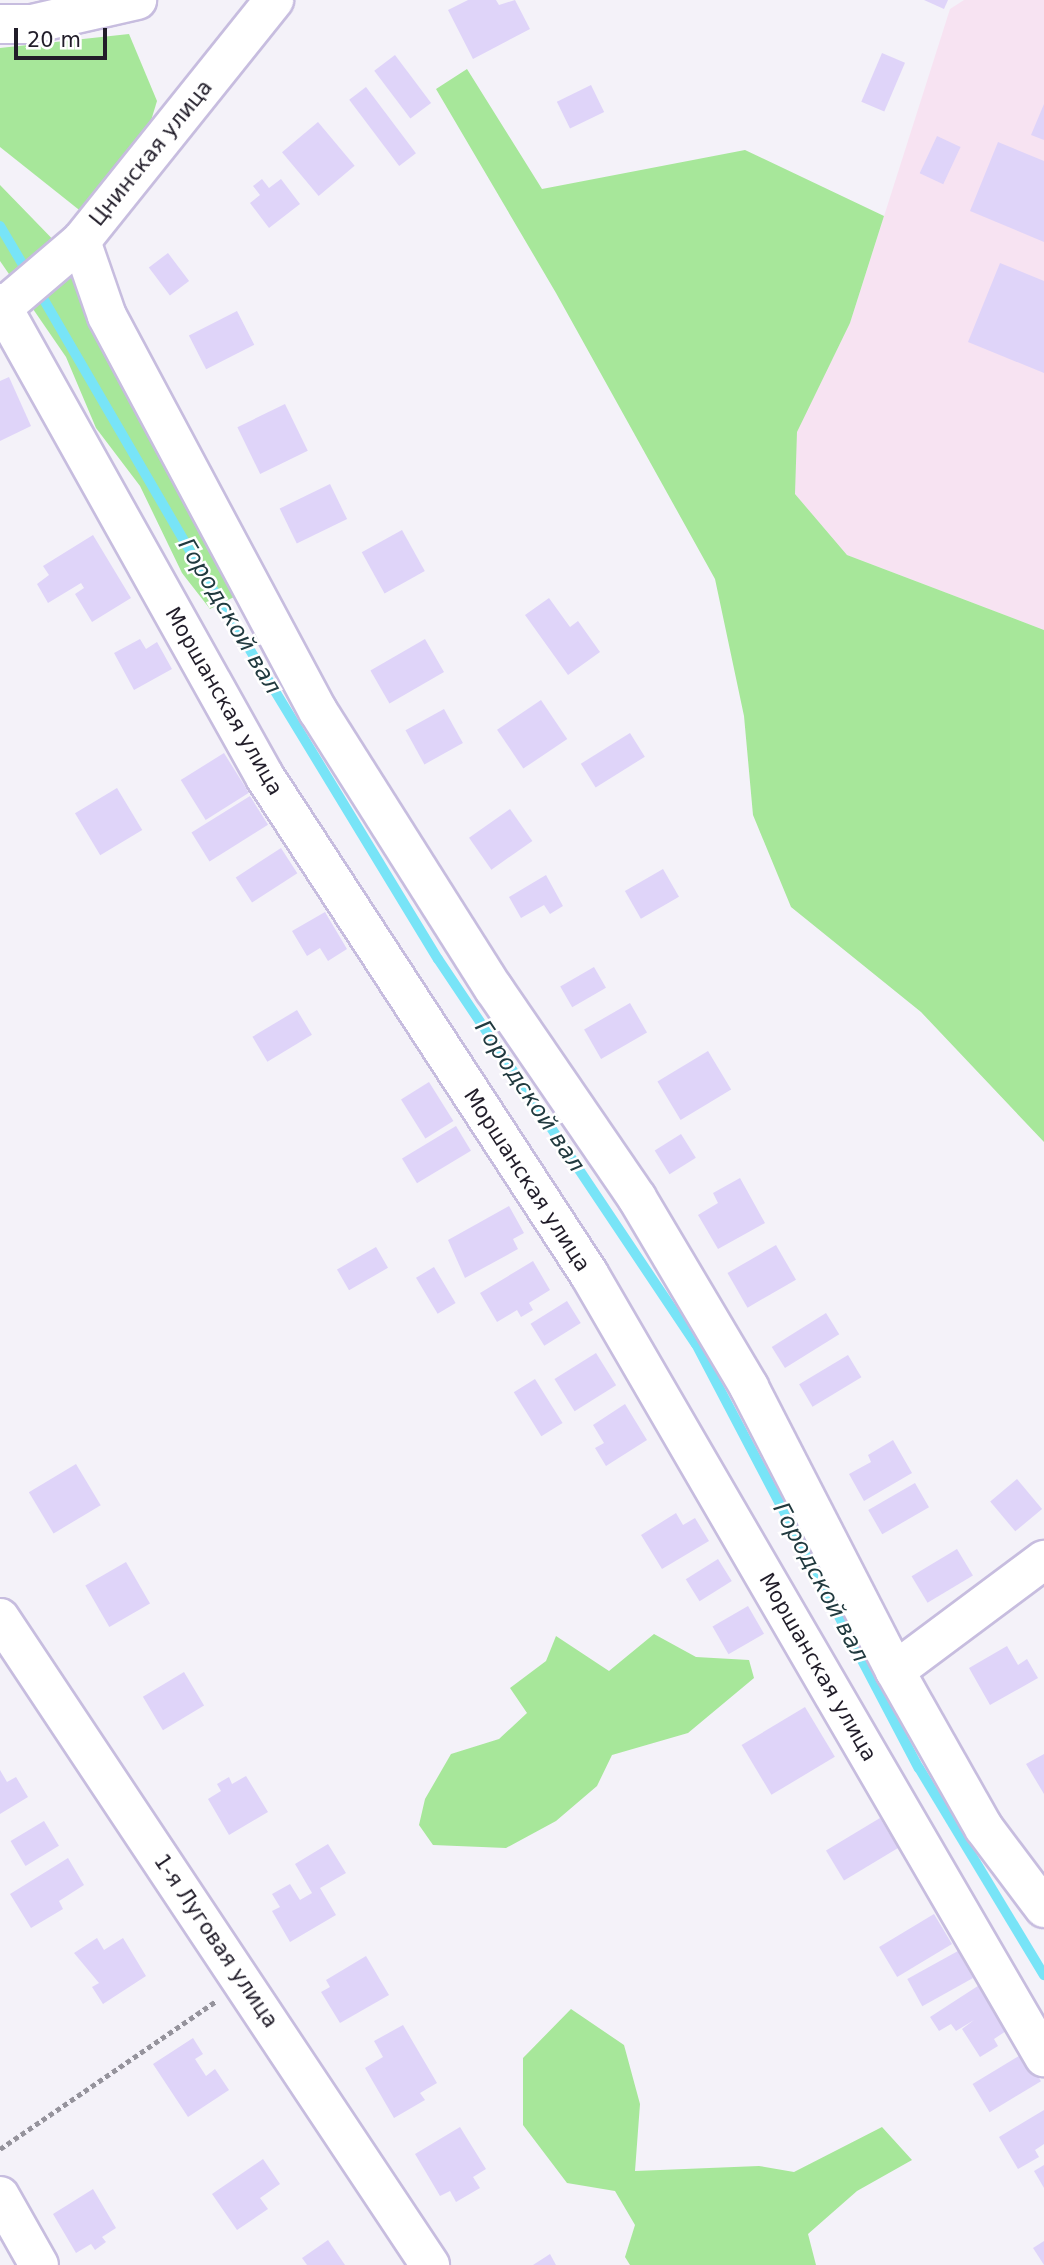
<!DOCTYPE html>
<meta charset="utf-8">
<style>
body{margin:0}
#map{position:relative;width:1044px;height:2265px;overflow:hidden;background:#f4f2f9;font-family:"DejaVu Sans",sans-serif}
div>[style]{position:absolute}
.industrial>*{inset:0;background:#f7e3f2}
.green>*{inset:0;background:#a7e79a}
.stream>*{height:10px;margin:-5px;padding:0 5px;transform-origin:5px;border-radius:5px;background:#78e4f7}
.building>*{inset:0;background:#dfd4f9;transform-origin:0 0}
.path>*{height:4.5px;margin-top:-2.25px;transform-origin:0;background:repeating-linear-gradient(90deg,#95939c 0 5px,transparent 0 8.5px)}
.roads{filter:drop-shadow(2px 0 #c7bddf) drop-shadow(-2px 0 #c7bddf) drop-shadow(0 2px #c7bddf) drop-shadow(0 -2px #c7bddf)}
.minor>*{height:38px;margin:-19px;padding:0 19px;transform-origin:19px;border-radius:19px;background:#fff}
span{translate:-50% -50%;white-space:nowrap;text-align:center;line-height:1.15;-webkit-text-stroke:5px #fff;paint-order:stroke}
.street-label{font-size:21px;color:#211d29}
.water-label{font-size:23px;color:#213a3f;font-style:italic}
.scale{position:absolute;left:14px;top:28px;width:93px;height:32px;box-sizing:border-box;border:4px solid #211d29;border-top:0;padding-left:9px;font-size:21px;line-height:24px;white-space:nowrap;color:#211d29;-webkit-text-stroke:5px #fff;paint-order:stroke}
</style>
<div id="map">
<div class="industrial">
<i style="clip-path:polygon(964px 0,1044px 0,1044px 630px,847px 555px,795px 494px,796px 432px,850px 323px,950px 9px)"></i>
</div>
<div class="green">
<i style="clip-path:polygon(129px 34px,157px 101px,146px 137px,83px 213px,0 147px,0 48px)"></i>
<i style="clip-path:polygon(467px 69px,542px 189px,745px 150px,884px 216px,850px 323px,797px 432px,795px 494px,847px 555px,1044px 630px,1044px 1142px,921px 1012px,791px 907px,753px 815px,744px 716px,715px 579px,556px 293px,436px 89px)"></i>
<i style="clip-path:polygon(0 185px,67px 254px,238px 595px,210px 609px,182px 573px,140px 486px,96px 428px,66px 357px,0 261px)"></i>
<i style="clip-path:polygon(654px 1634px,696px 1657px,749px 1660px,754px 1678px,688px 1733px,612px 1755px,597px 1786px,556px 1821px,506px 1848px,433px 1845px,419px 1825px,425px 1799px,451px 1754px,499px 1739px,527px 1713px,510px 1688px,546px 1661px,556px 1636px,609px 1671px)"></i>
<i style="clip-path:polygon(571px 2009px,624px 2045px,640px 2104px,635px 2171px,759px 2166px,794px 2172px,882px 2127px,912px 2160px,857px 2191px,808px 2234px,816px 2265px,630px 2265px,625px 2257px,635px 2225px,615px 2191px,567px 2183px,523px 2125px,523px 2058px)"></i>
</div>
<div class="stream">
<i style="left:0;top:226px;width:57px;rotate:59.4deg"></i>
<i style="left:37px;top:288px;width:306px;rotate:59.8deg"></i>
<i style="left:191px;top:553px;width:475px;rotate:58.7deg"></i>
<i style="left:438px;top:959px;width:463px;rotate:56.2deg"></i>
<i style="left:696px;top:1344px;width:479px;rotate:62.3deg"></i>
<i style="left:919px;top:1768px;width:242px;rotate:58.9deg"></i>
</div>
<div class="building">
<i style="clip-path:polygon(468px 0,496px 0,499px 5px,515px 0,530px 29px,473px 59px,448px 10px)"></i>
<i style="clip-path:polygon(924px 0,948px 0,944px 9px)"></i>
<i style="left:882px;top:53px;width:25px;height:53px;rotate:23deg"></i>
<i style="left:395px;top:55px;width:60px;height:26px;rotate:53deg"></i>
<i style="left:591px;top:85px;width:30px;height:38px;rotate:64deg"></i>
<i style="left:366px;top:87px;width:83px;height:21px;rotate:53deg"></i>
<i style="clip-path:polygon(1044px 104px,1044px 140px,1031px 135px)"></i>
<i style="left:318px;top:122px;width:57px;height:47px;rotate:50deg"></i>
<i style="left:937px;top:136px;width:26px;height:41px;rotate:25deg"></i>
<i style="clip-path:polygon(998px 142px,1044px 161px,1044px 242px,970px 211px)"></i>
<i style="clip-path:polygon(262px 179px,269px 188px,281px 179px,300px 204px,269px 228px,250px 203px,260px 195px,253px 186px)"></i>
<i style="left:168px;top:253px;width:35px;height:24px;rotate:53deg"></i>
<i style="clip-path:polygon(1000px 263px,1044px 281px,1044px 373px,968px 342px)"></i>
<i style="left:237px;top:311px;width:38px;height:54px;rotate:63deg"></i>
<i style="clip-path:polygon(9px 377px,31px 426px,0 441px,0 381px)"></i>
<i style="left:285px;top:404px;width:52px;height:53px;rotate:64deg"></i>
<i style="left:330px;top:484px;width:39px;height:56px;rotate:64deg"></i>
<i style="left:402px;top:530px;width:47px;height:46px;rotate:61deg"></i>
<i style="clip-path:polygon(93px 535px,131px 598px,92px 622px,75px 594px,84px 588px,81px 583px,48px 603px,37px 584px,49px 575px,43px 566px)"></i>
<i style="clip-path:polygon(549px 598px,570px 627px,578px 621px,600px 652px,568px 675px,525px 615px)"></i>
<i style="clip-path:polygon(140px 639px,146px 649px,157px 642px,172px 669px,134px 690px,114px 653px)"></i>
<i style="left:425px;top:639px;width:38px;height:63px;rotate:60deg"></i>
<i style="left:541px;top:700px;width:47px;height:53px;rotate:56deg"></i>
<i style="left:444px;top:709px;width:39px;height:44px;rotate:61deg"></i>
<i style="left:630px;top:733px;width:28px;height:58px;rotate:58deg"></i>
<i style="left:224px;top:753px;width:47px;height:51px;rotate:58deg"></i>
<i style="left:117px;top:788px;width:49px;height:49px;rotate:59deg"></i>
<i style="left:250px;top:796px;width:34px;height:69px;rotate:58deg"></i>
<i style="left:510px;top:809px;width:39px;height:50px;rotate:55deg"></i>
<i style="left:281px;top:848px;width:30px;height:54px;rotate:57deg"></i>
<i style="left:663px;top:869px;width:32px;height:44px;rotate:60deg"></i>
<i style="clip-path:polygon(546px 875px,563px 906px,550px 914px,544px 905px,521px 918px,509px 897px)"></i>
<i style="clip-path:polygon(325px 912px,347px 949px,328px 961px,320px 948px,307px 956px,292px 931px)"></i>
<i style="left:594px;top:967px;width:24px;height:39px;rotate:60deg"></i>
<i style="left:630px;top:1003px;width:34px;height:53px;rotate:60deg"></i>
<i style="left:297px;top:1010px;width:29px;height:52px;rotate:59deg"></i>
<i style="left:708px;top:1051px;width:45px;height:59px;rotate:59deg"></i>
<i style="left:429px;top:1082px;width:46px;height:33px;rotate:58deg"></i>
<i style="left:456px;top:1126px;width:29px;height:63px;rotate:59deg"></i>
<i style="left:681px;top:1134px;width:28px;height:31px;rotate:58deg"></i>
<i style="clip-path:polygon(740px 1178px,765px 1223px,718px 1249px,698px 1215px,718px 1203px,713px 1193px)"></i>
<i style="clip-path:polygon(509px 1206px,524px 1233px,513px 1239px,518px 1249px,465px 1278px,448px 1240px)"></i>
<i style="left:776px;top:1245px;width:40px;height:56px;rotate:60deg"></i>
<i style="left:376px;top:1247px;width:24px;height:45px;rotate:60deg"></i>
<i style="clip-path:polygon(533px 1261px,550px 1290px,529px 1303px,533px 1310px,521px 1317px,517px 1310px,497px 1322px,480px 1293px)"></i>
<i style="left:434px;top:1267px;width:42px;height:21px;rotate:59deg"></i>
<i style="left:567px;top:1301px;width:26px;height:43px;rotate:58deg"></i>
<i style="left:826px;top:1313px;width:25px;height:64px;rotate:58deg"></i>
<i style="left:596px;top:1353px;width:38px;height:49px;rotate:58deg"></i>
<i style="left:848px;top:1355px;width:26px;height:57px;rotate:59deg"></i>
<i style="left:535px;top:1379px;width:52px;height:25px;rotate:58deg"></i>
<i style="clip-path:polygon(625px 1404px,647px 1440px,606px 1466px,595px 1448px,604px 1443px,593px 1425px)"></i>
<i style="clip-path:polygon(893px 1440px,912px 1473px,864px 1501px,849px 1474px,871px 1462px,868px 1455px)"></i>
<i style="left:76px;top:1464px;width:48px;height:55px;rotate:59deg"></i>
<i style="left:1017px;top:1479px;width:39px;height:35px;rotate:50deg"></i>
<i style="left:915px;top:1483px;width:28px;height:54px;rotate:60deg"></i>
<i style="clip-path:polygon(676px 1513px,683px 1525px,695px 1518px,709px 1541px,662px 1569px,641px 1535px)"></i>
<i style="left:957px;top:1549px;width:31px;height:53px;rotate:59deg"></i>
<i style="left:718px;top:1559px;width:26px;height:38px;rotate:58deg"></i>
<i style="left:126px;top:1562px;width:48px;height:47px;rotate:60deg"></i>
<i style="left:748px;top:1606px;width:32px;height:41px;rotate:60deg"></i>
<i style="clip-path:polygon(1007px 1646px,1018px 1665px,1027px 1659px,1038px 1678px,990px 1705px,969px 1668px)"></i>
<i style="left:184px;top:1672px;width:39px;height:48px;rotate:59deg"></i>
<i style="left:805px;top:1707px;width:58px;height:74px;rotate:59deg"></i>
<i style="clip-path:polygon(1044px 1754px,1044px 1794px,1026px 1764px)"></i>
<i style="clip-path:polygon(0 1770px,7px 1782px,16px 1777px,28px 1797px,0 1814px)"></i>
<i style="clip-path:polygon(246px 1776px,268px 1812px,229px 1835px,208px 1799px,221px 1791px,217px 1784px,229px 1777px,232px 1784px)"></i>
<i style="left:880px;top:1818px;width:35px;height:63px;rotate:59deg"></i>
<i style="left:44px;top:1821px;width:29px;height:39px;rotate:59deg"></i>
<i style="clip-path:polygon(328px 1844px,346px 1873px,320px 1888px,336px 1915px,290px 1942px,272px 1911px,280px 1907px,272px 1894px,290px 1884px,300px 1900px,312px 1893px,295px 1864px)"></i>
<i style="clip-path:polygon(68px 1858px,84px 1885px,59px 1901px,63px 1909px,31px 1928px,10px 1894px)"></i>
<i style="left:934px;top:1914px;width:35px;height:64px;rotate:59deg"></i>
<i style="clip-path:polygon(97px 1938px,104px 1950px,123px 1938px,146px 1976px,103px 2004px,92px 1987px,99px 1983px,74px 1953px)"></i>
<i style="left:958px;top:1951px;width:31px;height:58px;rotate:61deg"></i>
<i style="clip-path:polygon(366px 1956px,389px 1995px,340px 2023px,321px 1992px,330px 1987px,326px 1980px)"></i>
<i style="clip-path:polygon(984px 1982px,1012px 2027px,994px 2039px,998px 2046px,980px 2057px,962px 2029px,974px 2020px,956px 2031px,951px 2024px,939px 2031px,930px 2017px)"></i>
<i style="clip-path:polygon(403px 2025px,437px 2083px,420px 2093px,425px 2100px,394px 2118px,365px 2068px,383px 2057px,374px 2041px)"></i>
<i style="clip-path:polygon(193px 2038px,203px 2054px,195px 2059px,206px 2076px,215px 2069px,229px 2090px,188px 2117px,153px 2064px)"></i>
<i style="left:1024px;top:2053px;width:33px;height:60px;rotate:59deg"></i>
<i style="clip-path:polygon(1044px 2110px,1044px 2144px,1035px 2150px,1039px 2157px,1018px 2169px,999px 2137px)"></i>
<i style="clip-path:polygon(460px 2127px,486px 2169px,473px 2177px,480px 2188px,456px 2202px,450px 2191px,440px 2196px,415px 2154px)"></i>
<i style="clip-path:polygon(263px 2159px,280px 2184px,260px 2198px,268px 2209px,237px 2230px,212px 2194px)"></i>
<i style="clip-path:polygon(1044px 2165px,1044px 2188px,1034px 2171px)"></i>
<i style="clip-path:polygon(93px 2189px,116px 2228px,102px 2237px,106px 2242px,95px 2250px,91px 2244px,76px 2253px,53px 2214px)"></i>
<i style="clip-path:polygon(328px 2240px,345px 2265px,307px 2265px,302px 2258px)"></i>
<i style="clip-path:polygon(1044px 2241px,1044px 2265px,1033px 2248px)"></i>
<i style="clip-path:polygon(550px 2254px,556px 2265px,533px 2265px)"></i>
</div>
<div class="path">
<i style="left:0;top:2149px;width:262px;rotate:-34.4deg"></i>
</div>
<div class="roads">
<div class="minor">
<i style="left:0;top:24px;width:32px"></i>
<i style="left:32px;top:24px;width:108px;rotate:-12.9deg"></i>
<i style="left:81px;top:241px;width:79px;rotate:70.9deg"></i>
<i style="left:107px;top:316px;width:448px;rotate:61.9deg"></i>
<i style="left:318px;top:711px;width:329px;rotate:57.7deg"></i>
<i style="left:494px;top:989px;width:253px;rotate:55.6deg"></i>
<i style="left:637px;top:1198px;width:220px;rotate:59.3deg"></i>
<i style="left:749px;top:1387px;width:319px;rotate:62.8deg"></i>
<i style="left:895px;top:1671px;width:180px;rotate:60.5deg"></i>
<i style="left:984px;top:1828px;width:100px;rotate:53.1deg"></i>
<i style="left:0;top:303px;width:543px;rotate:60.79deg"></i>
<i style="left:265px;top:777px;width:593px;rotate:56.9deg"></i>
<i style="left:589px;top:1274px;width:906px;rotate:59.84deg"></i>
<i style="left:0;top:310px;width:106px;rotate:-40.4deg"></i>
<i style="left:81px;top:241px;width:309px;rotate:-51.3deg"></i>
<i style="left:0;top:1618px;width:777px;rotate:56.39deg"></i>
<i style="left:895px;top:1671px;width:186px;rotate:-36.7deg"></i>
<i style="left:0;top:2196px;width:79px;rotate:60.5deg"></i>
</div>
</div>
<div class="street-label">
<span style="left:151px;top:153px;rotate:-51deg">Цнинская улица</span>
<span style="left:224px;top:701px;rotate:60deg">Моршанская улица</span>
<span style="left:527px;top:1180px;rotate:57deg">Моршанская улица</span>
<span style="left:818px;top:1667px;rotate:60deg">Моршанская улица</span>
<span style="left:216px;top:1941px;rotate:56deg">1-я Луговая улица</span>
</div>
<div class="water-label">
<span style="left:230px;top:616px;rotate:59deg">Городской вал</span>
<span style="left:530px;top:1096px;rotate:56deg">Городской вал</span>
<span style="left:821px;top:1582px;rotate:62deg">Городской вал</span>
</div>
<div class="scale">20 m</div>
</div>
